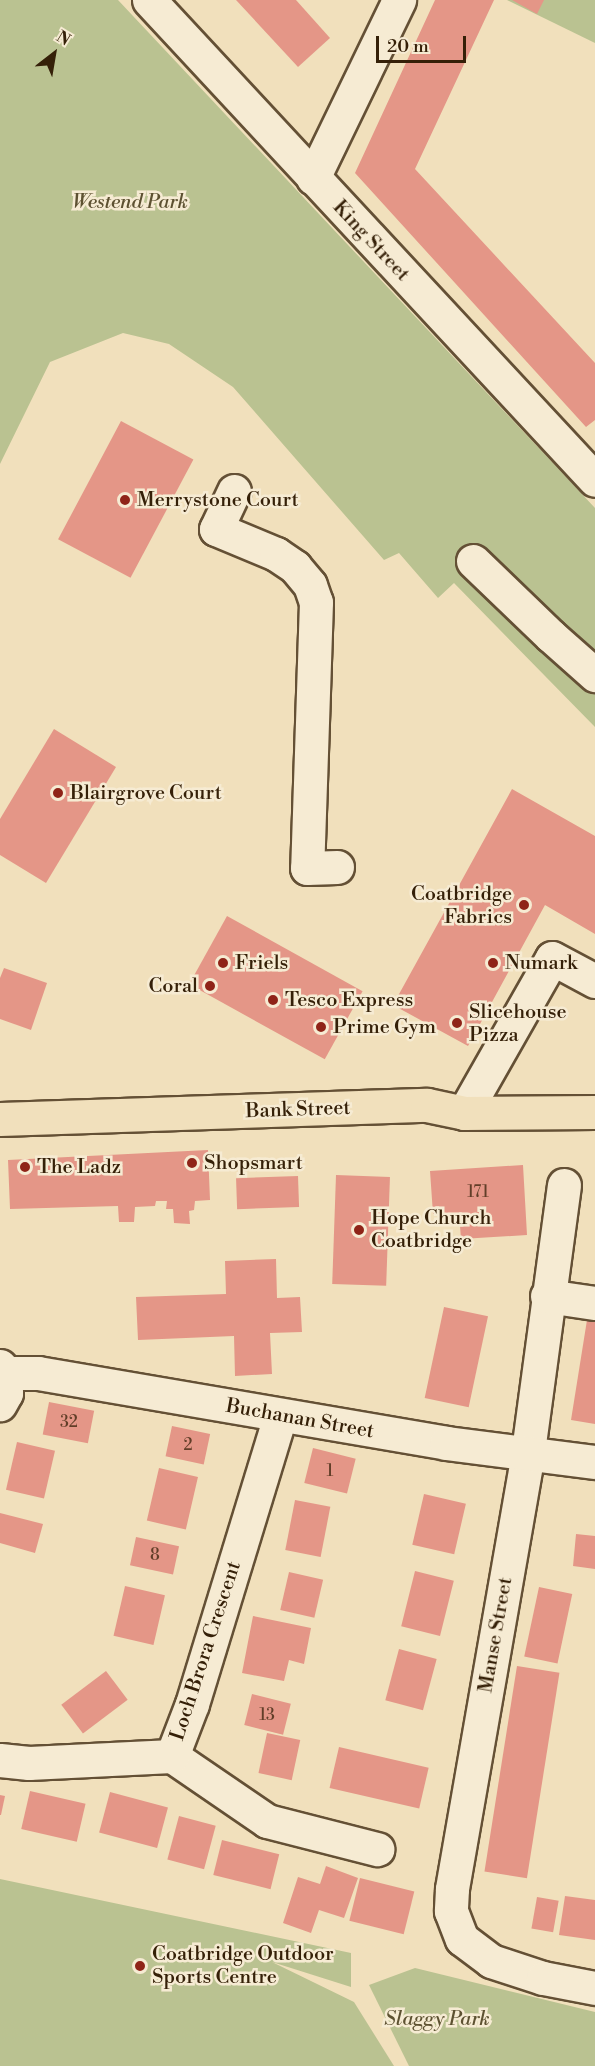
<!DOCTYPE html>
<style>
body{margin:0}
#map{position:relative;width:595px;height:2066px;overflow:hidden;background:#f1e0bc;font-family:"Libre Bodoni",serif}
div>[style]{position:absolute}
.green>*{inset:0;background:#bac291}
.building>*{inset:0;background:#e49687;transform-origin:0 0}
.roads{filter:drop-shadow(2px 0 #645035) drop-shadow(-2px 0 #645035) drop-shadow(0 2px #645035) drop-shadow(0 -2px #645035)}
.minor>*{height:33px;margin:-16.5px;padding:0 16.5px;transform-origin:16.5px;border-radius:16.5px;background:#f6ebd3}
.major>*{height:33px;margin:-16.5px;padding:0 16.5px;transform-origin:16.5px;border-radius:16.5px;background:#f1e0bc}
.dots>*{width:16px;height:16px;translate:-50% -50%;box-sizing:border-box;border:3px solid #f6ebd3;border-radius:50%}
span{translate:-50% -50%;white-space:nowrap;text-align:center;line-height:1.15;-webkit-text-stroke:5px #f6ebd3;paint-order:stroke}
.number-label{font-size:16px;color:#613e28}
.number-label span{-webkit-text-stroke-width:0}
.park-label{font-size:20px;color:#5d5131;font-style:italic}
.street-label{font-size:20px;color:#352008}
.poi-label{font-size:20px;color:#352008}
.left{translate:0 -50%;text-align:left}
.right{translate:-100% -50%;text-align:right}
.north{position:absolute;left:24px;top:24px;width:60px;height:60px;-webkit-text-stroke:4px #f6ebd3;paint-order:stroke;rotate:31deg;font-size:16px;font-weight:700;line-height:24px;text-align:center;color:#352008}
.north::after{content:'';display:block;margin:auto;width:21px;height:27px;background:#352008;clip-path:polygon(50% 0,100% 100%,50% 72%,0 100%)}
.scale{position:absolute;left:376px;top:36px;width:90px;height:27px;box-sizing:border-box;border:3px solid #352008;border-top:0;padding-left:8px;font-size:18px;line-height:21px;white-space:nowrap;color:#352008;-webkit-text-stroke:4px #f6ebd3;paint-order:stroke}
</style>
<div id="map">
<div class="green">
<i style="clip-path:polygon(0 0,118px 0,595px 508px,595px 727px,454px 583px,438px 598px,399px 553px,384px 560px,233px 387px,169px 344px,123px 333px,50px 362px,0 464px)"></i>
<i style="clip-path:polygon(507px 0,595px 0,595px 43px)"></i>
<i style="clip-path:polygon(0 1879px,351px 1953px,351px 1987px,272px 1962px,354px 2002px,394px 2066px,0 2066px)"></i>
<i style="clip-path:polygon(415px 1968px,595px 2012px,595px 2066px,409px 2066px,369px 1985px)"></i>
</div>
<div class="building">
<i style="clip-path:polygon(236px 0,296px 0,330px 38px,298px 67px)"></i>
<i style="clip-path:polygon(435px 0,494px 0,415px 169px,595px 363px,595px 420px,586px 427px,355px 173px)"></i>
<i style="clip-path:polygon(512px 0,544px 0,537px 14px)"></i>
<i style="left:121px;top:421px;width:82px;height:134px;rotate:28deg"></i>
<i style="clip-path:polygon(54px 729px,116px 767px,46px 883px,0 855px,0 819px)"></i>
<i style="clip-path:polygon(512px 789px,595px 836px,595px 934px,545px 905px,468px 1046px,393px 1005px)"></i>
<i style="left:227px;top:916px;width:155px;height:78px;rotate:29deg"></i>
<i style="clip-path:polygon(4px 968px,47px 983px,31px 1030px,0 1019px,0 978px)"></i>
<i style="clip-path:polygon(208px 1150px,210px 1200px,195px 1201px,194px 1210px,189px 1211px,190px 1224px,174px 1223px,173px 1209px,166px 1209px,167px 1201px,156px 1201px,155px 1206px,135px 1207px,134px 1222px,119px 1222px,118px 1206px,10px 1209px,8px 1160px)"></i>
<i style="clip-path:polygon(523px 1165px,527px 1235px,461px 1239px,459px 1213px,433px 1214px,430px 1171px)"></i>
<i style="left:336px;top:1175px;width:54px;height:109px;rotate:2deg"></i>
<i style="left:298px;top:1176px;width:31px;height:62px;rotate:88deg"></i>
<i style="clip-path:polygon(276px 1259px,277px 1298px,300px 1297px,302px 1332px,270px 1333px,272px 1374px,235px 1376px,234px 1336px,138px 1340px,136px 1297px,226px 1294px,225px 1261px)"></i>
<i style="left:444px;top:1307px;width:45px;height:93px;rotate:12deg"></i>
<i style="clip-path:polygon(587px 1320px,595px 1321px,595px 1424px,571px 1420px)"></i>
<i style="left:49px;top:1402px;width:46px;height:33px;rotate:11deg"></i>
<i style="left:172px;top:1426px;width:39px;height:31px;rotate:12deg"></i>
<i style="left:17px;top:1442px;width:39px;height:49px;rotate:13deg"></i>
<i style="left:313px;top:1448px;width:44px;height:36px;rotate:14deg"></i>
<i style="left:159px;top:1468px;width:40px;height:54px;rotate:13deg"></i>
<i style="left:424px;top:1494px;width:43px;height:52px;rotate:13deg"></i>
<i style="left:295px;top:1500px;width:36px;height:51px;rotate:11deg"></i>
<i style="clip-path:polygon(0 1513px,43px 1524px,35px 1553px,0 1543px)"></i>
<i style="clip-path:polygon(576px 1534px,595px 1536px,595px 1569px,573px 1566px)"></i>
<i style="left:136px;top:1537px;width:44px;height:29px;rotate:12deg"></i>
<i style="left:415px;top:1571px;width:40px;height:57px;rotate:14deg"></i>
<i style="left:289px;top:1572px;width:35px;height:39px;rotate:13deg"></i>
<i style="left:125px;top:1586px;width:41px;height:51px;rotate:13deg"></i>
<i style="left:539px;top:1587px;width:34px;height:71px;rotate:12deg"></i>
<i style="clip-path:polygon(253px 1616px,311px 1628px,304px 1664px,289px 1660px,284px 1681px,242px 1673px)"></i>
<i style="left:399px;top:1649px;width:39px;height:53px;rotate:15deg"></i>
<i style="left:517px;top:1666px;width:43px;height:208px;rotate:9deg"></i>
<i style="left:106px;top:1671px;width:36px;height:56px;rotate:53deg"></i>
<i style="left:252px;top:1694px;width:40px;height:32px;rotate:14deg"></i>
<i style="left:267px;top:1733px;width:34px;height:41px;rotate:12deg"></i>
<i style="left:339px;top:1747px;width:92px;height:42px;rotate:13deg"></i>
<i style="left:30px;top:1791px;width:57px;height:39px;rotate:13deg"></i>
<i style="left:110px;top:1792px;width:60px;height:42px;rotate:15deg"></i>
<i style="clip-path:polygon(0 1795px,5px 1796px,1px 1815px,0 1815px)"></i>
<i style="left:179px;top:1816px;width:38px;height:45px;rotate:15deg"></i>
<i style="left:222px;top:1840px;width:59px;height:36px;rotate:14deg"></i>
<i style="clip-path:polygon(326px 1866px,358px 1878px,344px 1918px,319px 1910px,311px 1933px,283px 1923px,298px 1877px,320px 1884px)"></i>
<i style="left:360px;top:1878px;width:56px;height:44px;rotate:14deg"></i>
<i style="clip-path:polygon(565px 1896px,595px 1900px,595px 1940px,559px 1935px)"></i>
<i style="left:537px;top:1897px;width:22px;height:32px;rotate:10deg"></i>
</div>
<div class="roads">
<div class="minor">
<i style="left:149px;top:0;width:655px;rotate:47.1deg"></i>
<i style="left:313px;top:178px;width:198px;rotate:-64.2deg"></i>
<i style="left:234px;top:491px;width:42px;rotate:115.3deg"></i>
<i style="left:216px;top:529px;width:65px;rotate:22.6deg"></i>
<i style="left:276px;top:554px;width:23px;rotate:34deg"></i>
<i style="left:295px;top:567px;width:23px;rotate:50deg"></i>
<i style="left:310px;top:585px;width:18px;rotate:71deg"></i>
<i style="left:316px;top:602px;width:266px;rotate:91.9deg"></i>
<i style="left:307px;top:868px;width:30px;rotate:-2deg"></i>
<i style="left:473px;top:561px;width:108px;rotate:43.9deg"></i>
<i style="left:551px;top:636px;width:59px;rotate:41.6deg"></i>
<i style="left:464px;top:1113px;width:178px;rotate:-60.4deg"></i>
<i style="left:552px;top:958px;width:49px;rotate:28.1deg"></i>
<i style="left:564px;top:1185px;width:270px;rotate:97.7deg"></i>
<i style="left:528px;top:1453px;width:443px;rotate:99.9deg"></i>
<i style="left:452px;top:1889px;width:22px;rotate:93deg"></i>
<i style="left:451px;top:1911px;width:30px;rotate:69deg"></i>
<i style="left:462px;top:1939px;width:36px;rotate:37deg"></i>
<i style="left:491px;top:1961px;width:55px;rotate:18.1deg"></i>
<i style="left:543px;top:1978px;width:53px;rotate:10.9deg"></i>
<i style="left:547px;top:1296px;width:49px;rotate:8.3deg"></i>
<i style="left:0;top:1366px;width:9px;rotate:54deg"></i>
<i style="left:5px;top:1373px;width:20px;rotate:87deg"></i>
<i style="left:6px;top:1393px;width:13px;rotate:119deg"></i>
<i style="left:5px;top:1373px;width:33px"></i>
<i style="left:38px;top:1373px;width:414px;rotate:9.7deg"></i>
<i style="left:446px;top:1443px;width:150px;rotate:7.3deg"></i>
<i style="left:172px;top:1756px;width:115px;rotate:34.4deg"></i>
<i style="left:267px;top:1821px;width:114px;rotate:14.3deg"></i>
<i style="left:0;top:1760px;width:29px;rotate:6deg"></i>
<i style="left:29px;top:1763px;width:143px;rotate:-2.8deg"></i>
<i style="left:172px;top:1756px;width:56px;rotate:-69deg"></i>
<i style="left:192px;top:1704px;width:301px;rotate:-73deg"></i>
</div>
<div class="major">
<i style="left:0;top:1119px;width:427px;rotate:-1.9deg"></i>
<i style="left:427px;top:1105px;width:38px;rotate:12deg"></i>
<i style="left:464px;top:1113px;width:131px;rotate:-0.4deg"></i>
</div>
</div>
<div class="dots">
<i style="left:125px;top:500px;background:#8f2418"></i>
<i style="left:58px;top:793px;background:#8f2418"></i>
<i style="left:524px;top:905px;background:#8f2418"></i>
<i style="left:223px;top:963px;background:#8f2418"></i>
<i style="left:493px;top:963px;background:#8f2418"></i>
<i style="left:210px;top:986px;background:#8f2418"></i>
<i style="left:273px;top:1000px;background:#8f2418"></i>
<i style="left:457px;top:1023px;background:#8f2418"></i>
<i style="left:321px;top:1027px;background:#8f2418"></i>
<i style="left:192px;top:1163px;background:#8f2418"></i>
<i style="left:25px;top:1167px;background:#8f2418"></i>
<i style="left:359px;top:1230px;background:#8f2418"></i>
<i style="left:140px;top:1966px;background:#8f2418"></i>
</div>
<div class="number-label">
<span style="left:478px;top:1192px">171</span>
<span style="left:69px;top:1422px">32</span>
<span style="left:188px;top:1445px">2</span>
<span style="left:330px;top:1471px">1</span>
<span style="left:155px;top:1555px">8</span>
<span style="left:267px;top:1715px">13</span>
</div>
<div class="park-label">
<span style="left:130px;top:202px">Westend Park</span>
<span style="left:437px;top:2019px">Slaggy Park</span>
</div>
<div class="street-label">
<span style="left:371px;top:241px;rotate:47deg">King Street</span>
<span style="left:298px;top:1110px;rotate:-2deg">Bank Street</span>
<span style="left:300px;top:1419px;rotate:10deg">Buchanan Street</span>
<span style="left:496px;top:1635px;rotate:-80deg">Manse Street</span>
<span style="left:206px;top:1651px;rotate:-72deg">Loch Brora Crescent</span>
</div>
<div class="poi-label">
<span class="left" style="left:137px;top:500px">Merrystone Court</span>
<span class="left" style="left:70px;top:793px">Blairgrove Court</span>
<span class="right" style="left:512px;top:906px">Coatbridge<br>Fabrics</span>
<span class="left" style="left:235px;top:963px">Friels</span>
<span class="left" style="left:505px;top:963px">Numark</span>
<span class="right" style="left:198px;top:986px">Coral</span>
<span class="left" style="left:285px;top:1000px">Tesco Express</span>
<span class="left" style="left:469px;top:1024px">Slicehouse<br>Pizza</span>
<span class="left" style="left:333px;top:1027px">Prime Gym</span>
<span class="left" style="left:204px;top:1163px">Shopsmart</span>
<span class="left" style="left:37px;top:1167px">The Ladz</span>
<span class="left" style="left:371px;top:1230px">Hope Church<br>Coatbridge</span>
<span class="left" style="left:152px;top:1966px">Coatbridge Outdoor<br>Sports Centre</span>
</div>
<div class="north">N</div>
<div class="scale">20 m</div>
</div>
